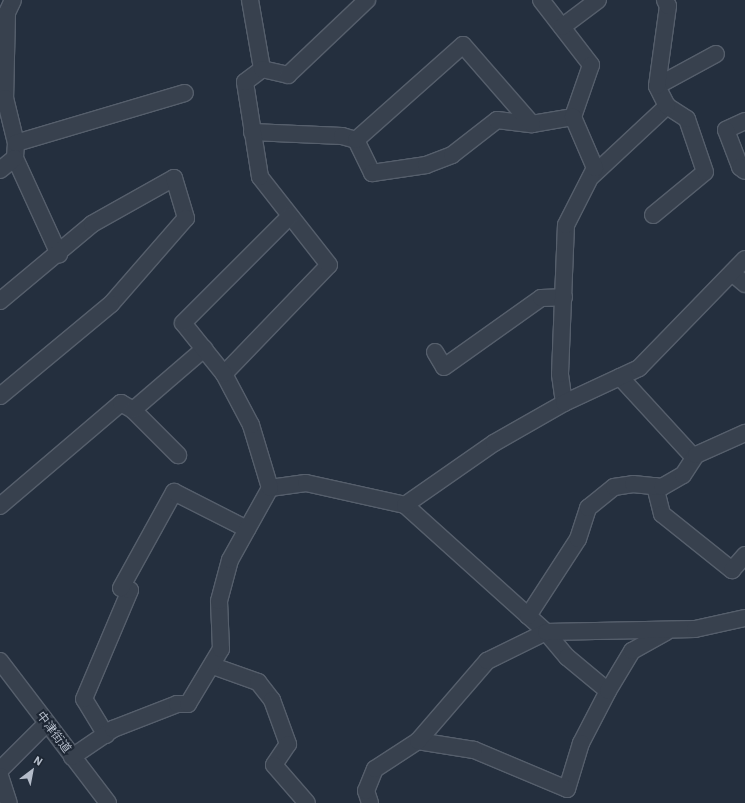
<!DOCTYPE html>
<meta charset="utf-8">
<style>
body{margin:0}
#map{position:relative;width:745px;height:803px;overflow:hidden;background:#242f3e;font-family:"IBM Plex Sans","Noto Sans JP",sans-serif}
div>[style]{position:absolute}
.roads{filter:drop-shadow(1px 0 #565f6c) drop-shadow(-1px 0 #565f6c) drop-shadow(0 1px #565f6c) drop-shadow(0 -1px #565f6c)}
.minor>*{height:16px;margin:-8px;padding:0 8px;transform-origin:8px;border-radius:8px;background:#38414e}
span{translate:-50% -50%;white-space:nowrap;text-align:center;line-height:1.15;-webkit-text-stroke:4px #1d2633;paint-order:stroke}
.street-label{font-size:12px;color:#b4bcc9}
.north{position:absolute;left:12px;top:751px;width:40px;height:40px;-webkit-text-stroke:3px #1d2633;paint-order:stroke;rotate:32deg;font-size:11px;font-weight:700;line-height:16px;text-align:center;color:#b4bcc9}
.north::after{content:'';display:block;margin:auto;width:14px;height:18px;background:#b4bcc9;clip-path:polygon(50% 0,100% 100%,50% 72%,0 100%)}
</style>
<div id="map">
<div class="roads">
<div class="minor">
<i style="left:13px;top:0;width:14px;rotate:115deg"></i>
<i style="left:7px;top:13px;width:85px;rotate:91.3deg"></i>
<i style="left:5px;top:98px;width:46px;rotate:76.3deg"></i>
<i style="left:16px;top:143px;width:15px;rotate:94deg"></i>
<i style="left:15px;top:158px;width:106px;rotate:65.4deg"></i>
<i style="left:250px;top:0;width:70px;rotate:80.1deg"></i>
<i style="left:541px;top:0;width:82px;rotate:52.4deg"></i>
<i style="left:591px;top:65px;width:55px;rotate:109.1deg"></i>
<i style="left:562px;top:27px;width:45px;rotate:-36.9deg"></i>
<i style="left:657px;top:86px;width:67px;rotate:-28.5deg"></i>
<i style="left:745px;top:121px;width:21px;rotate:155deg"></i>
<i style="left:726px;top:130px;width:40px;rotate:69deg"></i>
<i style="left:740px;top:167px;width:6px;rotate:39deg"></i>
<i style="left:252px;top:132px;width:90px;rotate:2.5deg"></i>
<i style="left:342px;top:136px;width:15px;rotate:16deg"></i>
<i style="left:356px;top:140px;width:37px;rotate:64deg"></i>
<i style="left:372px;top:173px;width:55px;rotate:-8.4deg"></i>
<i style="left:426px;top:165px;width:28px;rotate:-21deg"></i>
<i style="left:452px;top:155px;width:57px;rotate:-37.9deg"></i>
<i style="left:497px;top:120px;width:35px;rotate:7deg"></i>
<i style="left:532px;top:124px;width:42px;rotate:-9.7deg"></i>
<i style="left:356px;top:140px;width:143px;rotate:-41.6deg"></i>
<i style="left:463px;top:45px;width:105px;rotate:48.9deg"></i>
<i style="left:16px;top:143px;width:176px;rotate:-16.5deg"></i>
<i style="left:0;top:170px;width:19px;rotate:-39deg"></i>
<i style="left:592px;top:176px;width:103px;rotate:-43deg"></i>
<i style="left:653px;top:215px;width:67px;rotate:-39.6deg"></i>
<i style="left:705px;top:172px;width:56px;rotate:-108.8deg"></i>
<i style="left:687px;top:119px;width:24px;rotate:-147deg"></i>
<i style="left:667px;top:106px;width:22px;rotate:-117deg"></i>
<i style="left:657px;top:86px;width:81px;rotate:-82.2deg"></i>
<i style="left:668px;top:6px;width:7px;rotate:-117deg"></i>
<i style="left:732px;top:273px;width:17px;rotate:40deg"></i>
<i style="left:0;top:301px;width:120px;rotate:-39.9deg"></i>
<i style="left:92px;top:224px;width:94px;rotate:-29.3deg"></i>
<i style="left:174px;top:178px;width:42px;rotate:73.3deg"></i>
<i style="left:186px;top:218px;width:114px;rotate:131.1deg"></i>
<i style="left:111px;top:304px;width:144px;rotate:140.3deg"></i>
<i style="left:435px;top:352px;width:17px;rotate:59deg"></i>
<i style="left:444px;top:367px;width:119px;rotate:-35.4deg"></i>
<i style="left:541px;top:298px;width:23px;rotate:-2deg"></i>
<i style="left:224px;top:374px;width:151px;rotate:-46.1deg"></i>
<i style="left:329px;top:265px;width:112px;rotate:-128.1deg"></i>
<i style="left:260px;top:177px;width:96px;rotate:-99deg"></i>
<i style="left:245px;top:82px;width:21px;rotate:-37deg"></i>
<i style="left:262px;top:69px;width:27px;rotate:13deg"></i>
<i style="left:288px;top:75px;width:109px;rotate:-43.5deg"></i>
<i style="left:620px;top:377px;width:103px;rotate:47.4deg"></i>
<i style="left:564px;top:403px;width:29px;rotate:-98deg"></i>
<i style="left:560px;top:374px;width:149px;rotate:-87.7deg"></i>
<i style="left:566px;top:225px;width:64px;rotate:-63deg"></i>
<i style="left:595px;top:168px;width:56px;rotate:-113.3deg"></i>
<i style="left:133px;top:410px;width:64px;rotate:45deg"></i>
<i style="left:655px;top:486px;width:29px;rotate:76deg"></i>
<i style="left:662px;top:514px;width:90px;rotate:38.7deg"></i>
<i style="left:732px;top:570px;width:20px;rotate:-49deg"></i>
<i style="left:270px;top:488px;width:36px;rotate:-8deg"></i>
<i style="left:306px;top:483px;width:101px;rotate:12.5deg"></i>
<i style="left:405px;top:505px;width:190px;rotate:42deg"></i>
<i style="left:546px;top:632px;width:33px;rotate:50deg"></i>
<i style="left:567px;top:657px;width:53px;rotate:39.7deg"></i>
<i style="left:608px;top:691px;width:59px;rotate:117.4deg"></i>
<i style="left:581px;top:743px;width:48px;rotate:106.9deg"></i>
<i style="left:567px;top:789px;width:101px;rotate:-157.2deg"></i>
<i style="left:474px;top:750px;width:57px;rotate:-170.9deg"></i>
<i style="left:405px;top:505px;width:108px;rotate:-34.9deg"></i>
<i style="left:494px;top:443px;width:81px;rotate:-29.7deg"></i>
<i style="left:564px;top:403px;width:83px;rotate:-25deg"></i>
<i style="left:639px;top:368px;width:152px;rotate:-45.8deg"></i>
<i style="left:0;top:506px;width:159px;rotate:-40.4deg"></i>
<i style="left:121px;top:403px;width:14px;rotate:30deg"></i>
<i style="left:133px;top:410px;width:94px;rotate:-40.7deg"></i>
<i style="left:528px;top:616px;width:92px;rotate:-57deg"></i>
<i style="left:578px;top:539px;width:33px;rotate:-72deg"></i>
<i style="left:588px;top:508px;width:33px;rotate:-39deg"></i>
<i style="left:614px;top:487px;width:19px;rotate:-9deg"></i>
<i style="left:633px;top:484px;width:29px;rotate:6deg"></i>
<i style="left:662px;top:487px;width:24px;rotate:-30deg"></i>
<i style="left:683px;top:475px;width:24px;rotate:-57deg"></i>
<i style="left:696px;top:455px;width:54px;rotate:-24.2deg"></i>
<i style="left:0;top:661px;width:178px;rotate:52.7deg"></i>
<i style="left:213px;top:666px;width:48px;rotate:19.6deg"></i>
<i style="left:258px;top:682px;width:23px;rotate:52deg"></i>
<i style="left:272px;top:700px;width:47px;rotate:70deg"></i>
<i style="left:288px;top:744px;width:25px;rotate:124deg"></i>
<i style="left:274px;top:765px;width:50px;rotate:49deg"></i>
<i style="left:608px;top:691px;width:47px;rotate:-59deg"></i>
<i style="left:632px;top:651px;width:39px;rotate:-29deg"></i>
<i style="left:106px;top:735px;width:42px;rotate:-121.4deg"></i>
<i style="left:84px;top:699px;width:118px;rotate:-67.1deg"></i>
<i style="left:130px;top:590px;width:9px;rotate:-167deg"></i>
<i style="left:121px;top:588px;width:110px;rotate:-61.1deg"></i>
<i style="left:174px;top:492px;width:82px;rotate:26.9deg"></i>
<i style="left:72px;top:757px;width:50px;rotate:-34.3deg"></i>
<i style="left:113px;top:729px;width:69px;rotate:-21.3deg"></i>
<i style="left:177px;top:704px;width:11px"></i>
<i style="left:188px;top:704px;width:64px;rotate:-59deg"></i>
<i style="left:221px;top:649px;width:48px;rotate:-92.4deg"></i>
<i style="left:219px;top:601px;width:42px;rotate:-75deg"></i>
<i style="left:230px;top:560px;width:82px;rotate:-60.9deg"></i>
<i style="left:270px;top:488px;width:66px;rotate:-106.8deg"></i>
<i style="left:251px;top:425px;width:58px;rotate:-117.9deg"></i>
<i style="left:224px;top:374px;width:65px;rotate:-128.8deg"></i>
<i style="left:183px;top:323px;width:151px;rotate:-45deg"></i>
<i style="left:0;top:770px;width:66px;rotate:-45deg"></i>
<i style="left:0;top:776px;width:28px;rotate:72deg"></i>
<i style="left:370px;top:803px;width:13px;rotate:-108deg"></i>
<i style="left:366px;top:791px;width:24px;rotate:-68deg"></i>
<i style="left:375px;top:769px;width:51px;rotate:-33.1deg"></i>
<i style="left:418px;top:741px;width:106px;rotate:-49.2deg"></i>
<i style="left:487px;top:661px;width:66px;rotate:-26.2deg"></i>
<i style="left:546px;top:632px;width:149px;rotate:-1.2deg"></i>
<i style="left:695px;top:629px;width:51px;rotate:-12.4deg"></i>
</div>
</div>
<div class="street-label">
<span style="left:54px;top:732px;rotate:53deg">中津街道</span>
</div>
<div class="north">N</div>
</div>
